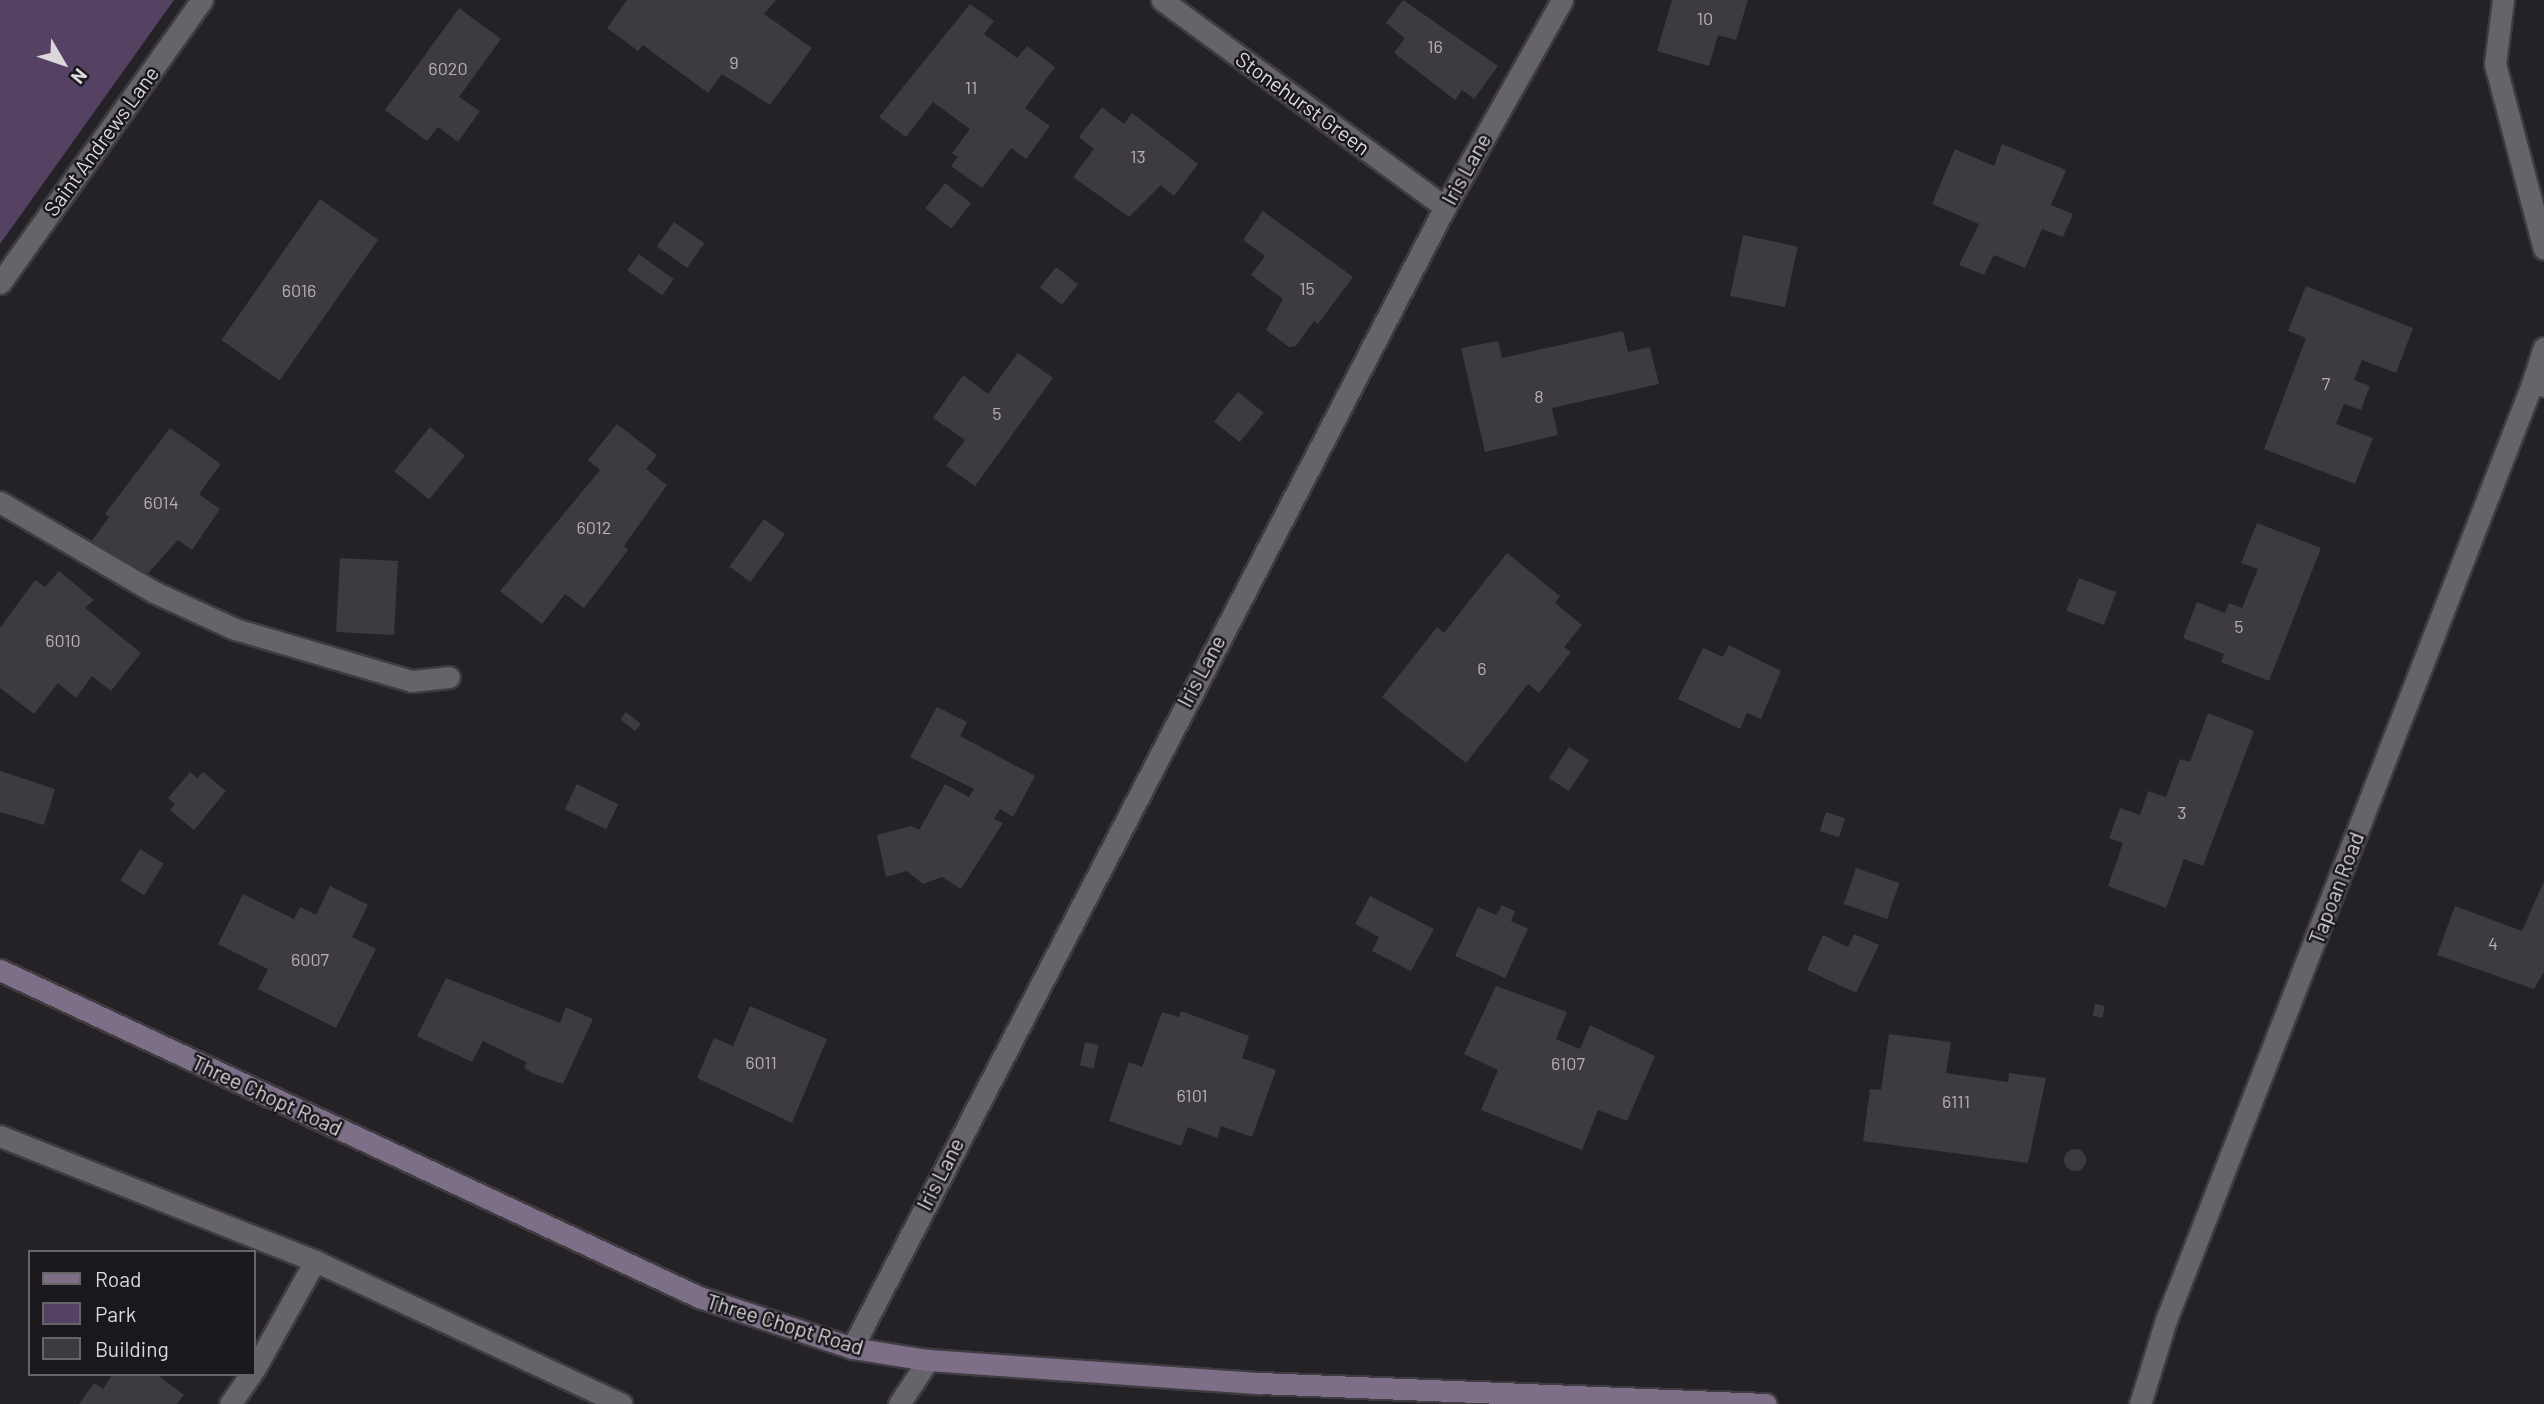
<!DOCTYPE html>
<style>
body{margin:0}
#map{position:relative;width:2544px;height:1404px;overflow:hidden;background:#242127;font-family:Barlow,sans-serif}
div>[style]{position:absolute}
.green>*{inset:0;background:#554262}
.building>*{inset:0;background:#3d3a40;transform-origin:0 0}
.round{border-radius:50%}
.roads{filter:drop-shadow(2px 0 #3f3c41) drop-shadow(-2px 0 #3f3c41) drop-shadow(0 2px #3f3c41) drop-shadow(0 -2px #3f3c41)}
.lane>*{height:21px;margin:-10.5px;padding:0 10.5px;transform-origin:10.5px;border-radius:10.5px;background:#67636a}
.street>*{height:21px;margin:-10.5px;padding:0 10.5px;transform-origin:10.5px;border-radius:10.5px;background:#67636a}
.secondary>*{height:21px;margin:-10.5px;padding:0 10.5px;transform-origin:10.5px;border-radius:10.5px;background:#7e6f88}
span{translate:-50% -50%;white-space:nowrap;text-align:center;line-height:1.15;-webkit-text-stroke:5px #1b181d;paint-order:stroke}
.number-label{font-size:18px;color:#b4b0b5}
.number-label span{-webkit-text-stroke-width:0}
.street-label{font-size:21px;color:#dbd8dc}
.legend{position:absolute;left:28px;top:1250px;width:228px;height:126px;box-sizing:border-box;background:#1b181d;border:2px solid #686569;margin:0;padding:9px 12px;list-style:none;font-size:21px;color:#dbd8dc}
.legend li{display:flex;align-items:center;gap:14px;height:35px}
.legend b{width:35px;border:2px solid #686569}
.north{position:absolute;left:28px;top:28px;width:70px;height:70px;-webkit-text-stroke:5px #1b181d;paint-order:stroke;rotate:129deg;font-size:19px;font-weight:700;line-height:28px;text-align:center;color:#dbd8dc}
.north::after{content:'';display:block;margin:auto;width:24px;height:32px;background:#dbd8dc;clip-path:polygon(50% 0,100% 100%,50% 72%,0 100%)}
</style>
<div id="map">
<div class="green">
<i style="clip-path:polygon(0 0,174px 0,0 244px)"></i>
</div>
<div class="building">
<i style="clip-path:polygon(627px 0,776px 0,764px 14px,812px 48px,770px 105px,722px 74px,708px 93px,643px 45px,638px 51px,607px 28px)"></i>
<i style="clip-path:polygon(1403px 0,1498px 66px,1474px 99px,1462px 90px,1455px 100px,1394px 53px,1405px 38px,1386px 23px)"></i>
<i style="clip-path:polygon(1672px 0,1748px 0,1736px 40px,1718px 35px,1709px 66px,1657px 51px)"></i>
<i style="clip-path:polygon(970px 4px,994px 21px,984px 34px,1017px 58px,1027px 46px,1055px 67px,1025px 108px,1050px 126px,1026px 159px,1011px 148px,982px 188px,951px 166px,958px 157px,952px 153px,970px 129px,933px 102px,906px 137px,879px 117px)"></i>
<i style="clip-path:polygon(459px 8px,501px 39px,459px 97px,480px 111px,458px 142px,438px 127px,427px 141px,385px 110px)"></i>
<i style="clip-path:polygon(1102px 107px,1124px 124px,1132px 113px,1198px 164px,1174px 196px,1161px 185px,1129px 217px,1073px 177px,1094px 149px,1079px 137px)"></i>
<i style="clip-path:polygon(2002px 144px,2066px 170px,2051px 205px,2073px 214px,2063px 237px,2042px 229px,2025px 268px,1994px 255px,1984px 275px,1959px 265px,1979px 224px,1932px 204px,1955px 149px,1994px 166px)"></i>
<i style="left:945px;top:183px;width:33px;height:32px;rotate:38deg"></i>
<i style="left:320px;top:199px;width:71px;height:172px;rotate:35deg"></i>
<i style="clip-path:polygon(1263px 211px,1353px 277px,1318px 324px,1314px 321px,1296px 346px,1289px 347px,1266px 330px,1283px 299px,1251px 275px,1265px 256px,1243px 240px)"></i>
<i style="left:674px;top:222px;width:37px;height:30px;rotate:35deg"></i>
<i style="left:1743px;top:235px;width:56px;height:62px;rotate:12deg"></i>
<i style="left:639px;top:254px;width:43px;height:20px;rotate:36deg"></i>
<i style="left:1056px;top:267px;width:28px;height:26px;rotate:38deg"></i>
<i style="clip-path:polygon(2306px 286px,2413px 328px,2396px 373px,2362px 360px,2354px 380px,2370px 386px,2361px 410px,2344px 404px,2336px 424px,2373px 438px,2355px 484px,2264px 449px,2306px 338px,2288px 331px)"></i>
<i style="clip-path:polygon(1623px 331px,1628px 352px,1650px 347px,1659px 384px,1552px 408px,1558px 435px,1485px 452px,1461px 348px,1498px 341px,1502px 358px)"></i>
<i style="clip-path:polygon(1018px 353px,1053px 378px,975px 486px,946px 466px,965px 440px,933px 418px,963px 375px,988px 394px)"></i>
<i style="left:1238px;top:392px;width:33px;height:38px;rotate:39deg"></i>
<i style="clip-path:polygon(617px 424px,657px 455px,646px 469px,667px 485px,624px 546px,628px 550px,584px 608px,565px 594px,542px 624px,500px 591px,600px 470px,588px 460px)"></i>
<i style="left:430px;top:427px;width:45px;height:57px;rotate:39deg"></i>
<i style="clip-path:polygon(170px 428px,221px 464px,199px 494px,220px 509px,192px 550px,178px 540px,143px 579px,91px 542px,109px 517px,105px 514px)"></i>
<i style="left:764px;top:519px;width:26px;height:59px;rotate:36deg"></i>
<i style="clip-path:polygon(2257px 523px,2321px 548px,2269px 681px,2221px 662px,2224px 654px,2183px 638px,2197px 602px,2225px 613px,2229px 603px,2242px 608px,2258px 569px,2241px 563px)"></i>
<i style="clip-path:polygon(1507px 553px,1560px 596px,1555px 603px,1582px 625px,1564px 647px,1571px 652px,1539px 693px,1528px 684px,1466px 763px,1382px 697px,1437px 627px,1444px 633px)"></i>
<i style="left:340px;top:558px;width:58px;height:74px;rotate:3deg"></i>
<i style="clip-path:polygon(59px 571px,94px 600px,85px 608px,141px 653px,111px 691px,92px 676px,76px 698px,58px 683px,34px 714px,0 688px,0 628px,35px 580px,45px 587px)"></i>
<i style="left:2079px;top:578px;width:40px;height:35px;rotate:21deg"></i>
<i style="clip-path:polygon(1729px 645px,1781px 671px,1761px 719px,1747px 713px,1740px 729px,1678px 699px,1703px 648px,1723px 657px)"></i>
<i style="clip-path:polygon(937px 707px,967px 722px,960px 736px,1035px 776px,1013px 817px,1000px 809px,994px 819px,1003px 823px,961px 889px,942px 877px,923px 884px,907px 871px,886px 877px,877px 835px,911px 826px,919px 830px,945px 784px,969px 797px,974px 789px,910px 757px)"></i>
<i style="left:626px;top:712px;width:19px;height:9px;rotate:39deg"></i>
<i style="clip-path:polygon(2208px 713px,2254px 731px,2203px 866px,2184px 859px,2166px 908px,2108px 886px,2123px 843px,2109px 838px,2120px 808px,2140px 815px,2148px 791px,2166px 797px,2180px 759px,2190px 762px)"></i>
<i style="left:1569px;top:747px;width:24px;height:37px;rotate:33deg"></i>
<i style="clip-path:polygon(0 771px,55px 789px,44px 825px,0 812px)"></i>
<i style="clip-path:polygon(190px 772px,197px 778px,203px 772px,226px 791px,194px 830px,170px 810px,175px 804px,168px 798px)"></i>
<i style="left:577px;top:784px;width:46px;height:28px;rotate:26deg"></i>
<i style="left:1826px;top:812px;width:20px;height:20px;rotate:18deg"></i>
<i style="left:140px;top:849px;width:28px;height:37px;rotate:32deg"></i>
<i style="left:1856px;top:868px;width:46px;height:38px;rotate:19deg"></i>
<i style="clip-path:polygon(2544px 881px,2544px 972px,2534px 989px,2437px 955px,2455px 906px,2522px 931px)"></i>
<i style="clip-path:polygon(330px 886px,368px 905px,352px 937px,376px 949px,336px 1028px,258px 989px,268px 969px,218px 944px,243px 894px,294px 919px,300px 907px,316px 915px)"></i>
<i style="clip-path:polygon(1370px 896px,1434px 929px,1411px 971px,1372px 951px,1379px 937px,1355px 924px)"></i>
<i style="clip-path:polygon(1502px 905px,1515px 911px,1511px 921px,1528px 929px,1505px 978px,1455px 956px,1478px 907px,1496px 915px)"></i>
<i style="clip-path:polygon(1854px 934px,1879px 945px,1856px 993px,1807px 970px,1823px 935px,1848px 947px)"></i>
<i style="clip-path:polygon(446px 978px,560px 1023px,566px 1007px,593px 1019px,563px 1084px,534px 1074px,524px 1068px,526px 1062px,483px 1041px,472px 1062px,417px 1036px)"></i>
<i style="clip-path:polygon(1496px 986px,1567px 1012px,1556px 1039px,1580px 1049px,1590px 1025px,1655px 1056px,1627px 1121px,1598px 1110px,1582px 1150px,1481px 1110px,1498px 1070px,1464px 1054px)"></i>
<i style="left:2095px;top:1004px;width:10px;height:12px;rotate:11deg"></i>
<i style="clip-path:polygon(750px 1006px,827px 1039px,792px 1123px,697px 1078px,714px 1038px,733px 1046px)"></i>
<i style="clip-path:polygon(1181px 1011px,1249px 1036px,1242px 1058px,1276px 1070px,1252px 1137px,1221px 1126px,1217px 1138px,1188px 1127px,1181px 1146px,1109px 1121px,1129px 1062px,1142px 1067px,1162px 1012px,1179px 1017px)"></i>
<i style="clip-path:polygon(1889px 1034px,1951px 1042px,1946px 1073px,2008px 1082px,2009px 1073px,2046px 1078px,2028px 1163px,1863px 1141px,1870px 1089px,1881px 1090px)"></i>
<i style="left:1085px;top:1042px;width:14px;height:24px;rotate:12deg"></i>
<i class="round" style="left:2064px;top:1149px;width:22px;height:22px"></i>
<i style="clip-path:polygon(113px 1374px,156px 1374px,184px 1395px,177px 1404px,79px 1404px,94px 1383px,103px 1389px)"></i>
</div>
<div class="roads">
<div class="lane">
<i style="left:0;top:502px;width:178px;rotate:30.3deg"></i>
<i style="left:154px;top:592px;width:89px;rotate:24.6deg"></i>
<i style="left:235px;top:629px;width:184px;rotate:16.4deg"></i>
<i style="left:412px;top:681px;width:37px;rotate:-6deg"></i>
<i style="left:254px;top:1370px;width:125px;rotate:-60.8deg"></i>
<i style="left:230px;top:1404px;width:37px;rotate:-55deg"></i>
</div>
<div class="street">
<i style="left:1162px;top:0;width:351px;rotate:36.2deg"></i>
<i style="left:2503px;top:0;width:64px;rotate:97.1deg"></i>
<i style="left:2495px;top:64px;width:191px;rotate:75.2deg"></i>
<i style="left:0;top:283px;width:348px;rotate:-54.5deg"></i>
<i style="left:2532px;top:384px;width:38px;rotate:-72deg"></i>
<i style="left:0;top:1136px;width:339px;rotate:21.6deg"></i>
<i style="left:315px;top:1261px;width:338px;rotate:25deg"></i>
<i style="left:852px;top:1348px;width:1286px;rotate:-62.54deg"></i>
<i style="left:1445px;top:207px;width:238px;rotate:-60.5deg"></i>
<i style="left:899px;top:1404px;width:53px;rotate:-56.6deg"></i>
<i style="left:2140px;top:1404px;width:88px;rotate:-72.8deg"></i>
<i style="left:2166px;top:1320px;width:1005px;rotate:-68.64deg"></i>
<i style="left:2532px;top:384px;width:12px;rotate:9deg"></i>
</div>
<div class="secondary">
<i style="left:0;top:970px;width:772px;rotate:25.07deg"></i>
<i style="left:699px;top:1297px;width:161px;rotate:18.4deg"></i>
<i style="left:852px;top:1348px;width:77px;rotate:9deg"></i>
<i style="left:928px;top:1360px;width:333px;rotate:4deg"></i>
<i style="left:1260px;top:1383px;width:506px;rotate:2.38deg"></i>
</div>
</div>
<div class="number-label">
<span style="left:1705px;top:18px">10</span>
<span style="left:1435px;top:46px">16</span>
<span style="left:734px;top:62px">9</span>
<span style="left:448px;top:68px">6020</span>
<span style="left:971px;top:87px">11</span>
<span style="left:1138px;top:156px">13</span>
<span style="left:1307px;top:288px">15</span>
<span style="left:299px;top:290px">6016</span>
<span style="left:2326px;top:383px">7</span>
<span style="left:1539px;top:396px">8</span>
<span style="left:997px;top:413px">5</span>
<span style="left:161px;top:502px">6014</span>
<span style="left:594px;top:527px">6012</span>
<span style="left:2239px;top:626px">5</span>
<span style="left:63px;top:640px">6010</span>
<span style="left:1482px;top:668px">6</span>
<span style="left:2182px;top:812px">3</span>
<span style="left:2493px;top:943px">4</span>
<span style="left:310px;top:959px">6007</span>
<span style="left:761px;top:1062px">6011</span>
<span style="left:1568px;top:1063px">6107</span>
<span style="left:1192px;top:1095px">6101</span>
<span style="left:1956px;top:1101px">6111</span>
</div>
<div class="street-label">
<span style="left:1303px;top:103px;rotate:36deg">Stonehurst Green</span>
<span style="left:101px;top:141px;rotate:-54deg">Saint Andrews Lane</span>
<span style="left:1466px;top:169px;rotate:-61deg">Iris Lane</span>
<span style="left:1201px;top:671px;rotate:-62deg">Iris Lane</span>
<span style="left:2336px;top:888px;rotate:-69deg">Tapoan Road</span>
<span style="left:267px;top:1095px;rotate:25deg">Three Chopt Road</span>
<span style="left:940px;top:1174px;rotate:-63deg">Iris Lane</span>
<span style="left:785px;top:1324px;rotate:17deg">Three Chopt Road</span>
</div>
<ul class="legend">
<li><b style="height:9px;background:#7e6f88"></b>Road</li>
<li><b style="height:19px;background:#554262"></b>Park</li>
<li><b style="height:19px;background:#3d3a40"></b>Building</li>
</ul>
<div class="north">N</div>
</div>
